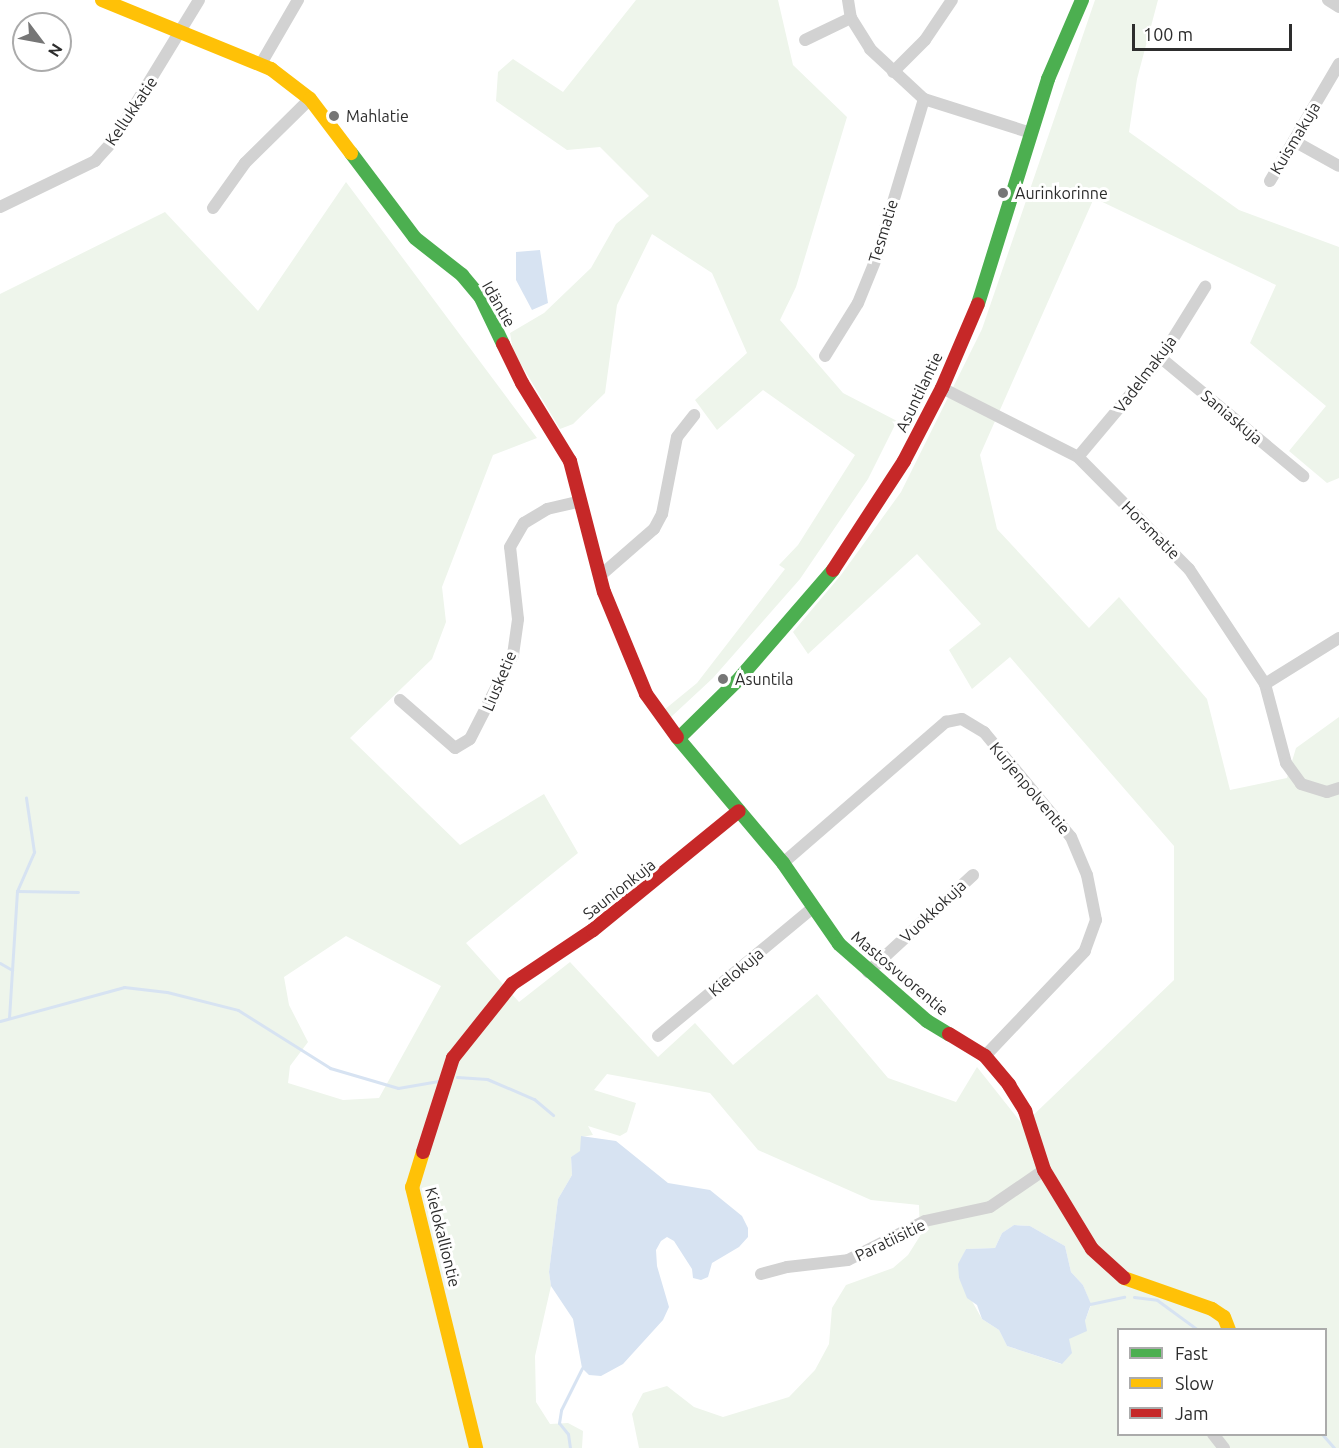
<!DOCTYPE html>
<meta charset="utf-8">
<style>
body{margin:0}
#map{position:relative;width:1339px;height:1448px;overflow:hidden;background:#fff;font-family:Ubuntu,sans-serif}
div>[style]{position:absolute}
.green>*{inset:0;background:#eef5eb}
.water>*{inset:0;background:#d7e3f2}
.stream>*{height:3px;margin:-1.5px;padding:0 1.5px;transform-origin:1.5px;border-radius:1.5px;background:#d7e3f2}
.street>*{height:12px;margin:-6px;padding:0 6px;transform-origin:6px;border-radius:6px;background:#d2d2d2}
.fast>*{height:14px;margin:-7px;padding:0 7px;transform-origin:7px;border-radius:7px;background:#4caf50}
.slow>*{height:14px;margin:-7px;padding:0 7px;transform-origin:7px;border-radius:7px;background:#ffc107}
.jam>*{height:14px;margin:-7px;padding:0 7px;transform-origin:7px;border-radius:7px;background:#c62828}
.dots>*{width:16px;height:16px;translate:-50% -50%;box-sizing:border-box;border:3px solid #fff;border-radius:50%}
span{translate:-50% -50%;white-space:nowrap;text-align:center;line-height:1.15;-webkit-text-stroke:6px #fff;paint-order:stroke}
.street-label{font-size:16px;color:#2d2d2d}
.poi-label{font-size:16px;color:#2d2d2d}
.left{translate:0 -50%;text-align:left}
.legend{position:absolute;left:1117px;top:1328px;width:210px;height:108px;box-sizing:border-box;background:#fff;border:2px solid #ababab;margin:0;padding:8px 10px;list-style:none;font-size:18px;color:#2d2d2d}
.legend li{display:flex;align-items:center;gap:12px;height:30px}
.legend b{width:30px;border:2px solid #ababab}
.north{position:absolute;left:12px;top:12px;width:60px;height:60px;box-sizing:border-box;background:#fff;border:2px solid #ababab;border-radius:50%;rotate:122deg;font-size:16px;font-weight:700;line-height:24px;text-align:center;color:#2d2d2d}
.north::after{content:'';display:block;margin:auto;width:21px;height:27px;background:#767676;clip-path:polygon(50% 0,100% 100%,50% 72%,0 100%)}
.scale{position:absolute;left:1132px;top:24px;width:160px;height:27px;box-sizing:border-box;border:3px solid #2d2d2d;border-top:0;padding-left:8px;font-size:18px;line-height:21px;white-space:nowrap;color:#2d2d2d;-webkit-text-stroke:4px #fff;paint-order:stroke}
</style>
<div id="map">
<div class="green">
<i style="clip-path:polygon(636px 0,778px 0,793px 65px,847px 117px,796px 287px,780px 320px,843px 393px,897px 421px,868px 479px,800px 579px,713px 678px,671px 717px,664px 710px,697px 683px,785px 569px,779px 565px,798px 545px,855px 455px,763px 390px,717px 430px,695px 400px,747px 353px,712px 273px,652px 234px,617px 305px,605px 393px,573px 424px,560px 429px,513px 351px,510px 333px,544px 313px,591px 268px,616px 224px,649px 196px,600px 147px,567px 150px,496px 101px,498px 72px,513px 59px,563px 92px)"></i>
<i style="clip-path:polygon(evenodd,1095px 0,1158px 0,1137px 79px,1129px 132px,1239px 210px,1339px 247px,1339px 478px,1327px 483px,1289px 451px,1326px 406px,1250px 343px,1276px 285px,1094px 198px,980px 455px,997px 529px,1089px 628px,1119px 597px,1207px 699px,1230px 790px,1287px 778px,1296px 748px,1339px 717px,1339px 1448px,639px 1448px,632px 1414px,643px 1393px,667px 1386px,694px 1407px,723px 1417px,789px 1397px,815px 1370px,829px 1344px,832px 1308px,846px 1285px,893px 1268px,908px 1255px,920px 1236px,919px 1205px,871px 1200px,758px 1150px,710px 1093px,607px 1074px,594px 1090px,636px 1103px,627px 1132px,620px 1136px,588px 1126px,593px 1135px,581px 1137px,581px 1151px,571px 1157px,572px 1175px,558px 1199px,549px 1272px,551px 1286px,535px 1356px,536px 1402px,550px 1424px,568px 1423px,583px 1431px,582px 1448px,0 1448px,0 294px,165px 212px,258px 311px,346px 182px,537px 438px,493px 455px,442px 587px,446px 622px,432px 659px,350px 738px,460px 845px,544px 794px,578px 853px,466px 943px,519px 1002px,570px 962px,658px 1057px,695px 1023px,733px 1065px,817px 994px,888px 1078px,956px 1102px,977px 1067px,1023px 1125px,1174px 980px,1174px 846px,1010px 657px,972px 689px,949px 650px,981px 624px,917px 554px,808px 654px,793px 632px,841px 575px,901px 492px,982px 329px,1095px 0,346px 936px,441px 986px,379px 1098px,343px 1100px,288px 1083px,290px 1066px,308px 1042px,289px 1005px,284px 977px,346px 936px,1095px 0,1014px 1225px,1030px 1226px,1065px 1246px,1071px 1272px,1083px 1285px,1091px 1305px,1085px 1321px,1069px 1339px,1061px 1364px,1007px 1346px,999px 1330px,982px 1319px,959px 1278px,959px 1264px,966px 1249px,995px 1248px,1002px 1233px,1014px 1225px,1095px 0,1118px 1330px,1326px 1330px,1326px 1434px,1118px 1434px,1118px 1330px)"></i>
</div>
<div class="water">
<i style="clip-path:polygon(540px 250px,548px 303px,532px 310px,516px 280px,516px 252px)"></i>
<i style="clip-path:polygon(581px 1136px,616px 1141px,668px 1183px,710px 1190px,742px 1216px,748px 1228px,748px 1237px,739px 1247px,712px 1263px,708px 1277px,701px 1280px,693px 1278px,692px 1269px,674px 1241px,667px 1237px,661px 1241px,656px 1250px,657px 1266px,669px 1307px,663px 1320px,623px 1364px,601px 1376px,589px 1375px,582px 1368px,573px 1319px,551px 1286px,549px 1272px,558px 1199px,572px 1175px,571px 1157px,580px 1151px)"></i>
<i style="clip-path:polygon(1014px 1225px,1030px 1226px,1065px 1246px,1071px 1272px,1083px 1285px,1091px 1304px,1085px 1321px,1087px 1331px,1069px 1339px,1072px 1353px,1062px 1364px,1007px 1346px,999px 1330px,982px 1319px,977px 1305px,967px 1298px,959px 1278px,958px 1264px,966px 1249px,995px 1248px,1002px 1233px)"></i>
</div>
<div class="stream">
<i style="left:17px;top:891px;width:61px;rotate:0.9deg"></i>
<i style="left:0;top:963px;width:14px;rotate:30deg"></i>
<i style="left:9px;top:1018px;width:127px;rotate:-86.4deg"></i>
<i style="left:17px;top:891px;width:43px;rotate:-66.4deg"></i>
<i style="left:34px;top:852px;width:55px;rotate:-98.4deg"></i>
<i style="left:0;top:1021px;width:129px;rotate:-15.3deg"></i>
<i style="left:124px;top:987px;width:43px;rotate:6.6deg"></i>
<i style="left:167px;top:992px;width:73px;rotate:14.2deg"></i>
<i style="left:238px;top:1010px;width:109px;rotate:32.2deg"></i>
<i style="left:330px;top:1068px;width:71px;rotate:16.4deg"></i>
<i style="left:398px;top:1088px;width:41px;rotate:-9.9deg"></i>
<i style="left:457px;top:1077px;width:30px;rotate:4deg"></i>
<i style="left:487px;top:1079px;width:51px;rotate:23.1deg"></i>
<i style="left:534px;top:1099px;width:25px;rotate:40deg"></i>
<i style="left:1134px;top:1297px;width:23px;rotate:7deg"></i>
<i style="left:1157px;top:1300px;width:51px;rotate:36.2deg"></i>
<i style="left:1090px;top:1304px;width:35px;rotate:-12deg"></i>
<i style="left:1322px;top:1434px;width:18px;rotate:49deg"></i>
<i style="left:570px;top:1448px;width:14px;rotate:-98deg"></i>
<i style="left:568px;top:1434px;width:14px;rotate:-129deg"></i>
<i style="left:559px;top:1423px;width:13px;rotate:-81deg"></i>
<i style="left:561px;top:1410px;width:47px;rotate:-63.4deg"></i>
</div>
<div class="street">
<i style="left:848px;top:0;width:18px;rotate:81deg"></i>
<i style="left:851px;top:18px;width:36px;rotate:58deg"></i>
<i style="left:870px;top:49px;width:74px;rotate:42.8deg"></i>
<i style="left:924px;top:99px;width:112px;rotate:17.6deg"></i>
<i style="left:1328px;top:0;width:13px;rotate:32deg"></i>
<i style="left:805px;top:40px;width:51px;rotate:-25.6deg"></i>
<i style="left:262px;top:62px;width:72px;rotate:-59.9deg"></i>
<i style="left:893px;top:72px;width:45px;rotate:-45deg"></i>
<i style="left:925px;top:40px;width:48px;rotate:-56deg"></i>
<i style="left:1294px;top:141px;width:51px;rotate:29.1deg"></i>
<i style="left:1270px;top:181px;width:136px;rotate:-59.5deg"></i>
<i style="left:0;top:207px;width:106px;rotate:-25.8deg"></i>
<i style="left:95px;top:161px;width:27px;rotate:-48deg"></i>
<i style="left:113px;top:141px;width:165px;rotate:-58.6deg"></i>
<i style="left:213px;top:208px;width:55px;rotate:-54.6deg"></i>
<i style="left:245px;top:163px;width:91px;rotate:-44.6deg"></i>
<i style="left:825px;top:356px;width:62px;rotate:-58.1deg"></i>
<i style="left:858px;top:303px;width:48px;rotate:-67.8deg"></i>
<i style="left:876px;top:259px;width:167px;rotate:-73.3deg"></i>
<i style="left:1161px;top:358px;width:185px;rotate:39.7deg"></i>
<i style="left:942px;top:388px;width:153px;rotate:26.9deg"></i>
<i style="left:1078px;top:457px;width:158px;rotate:45.3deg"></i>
<i style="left:1189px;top:569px;width:138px;rotate:56.5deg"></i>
<i style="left:1265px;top:684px;width:82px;rotate:75.1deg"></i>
<i style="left:1286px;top:763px;width:26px;rotate:54deg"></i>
<i style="left:1301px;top:784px;width:27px;rotate:17deg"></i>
<i style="left:1327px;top:792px;width:13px;rotate:-18deg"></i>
<i style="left:1078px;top:457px;width:129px;rotate:-50deg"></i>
<i style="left:1161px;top:358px;width:84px;rotate:-58.2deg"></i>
<i style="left:601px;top:575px;width:70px;rotate:-41deg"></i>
<i style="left:654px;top:529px;width:17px;rotate:-62deg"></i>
<i style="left:662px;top:514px;width:78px;rotate:-79deg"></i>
<i style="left:677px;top:437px;width:28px;rotate:-52deg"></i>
<i style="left:1265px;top:684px;width:87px;rotate:-31.9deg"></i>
<i style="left:400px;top:700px;width:73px;rotate:41.1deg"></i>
<i style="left:455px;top:748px;width:17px;rotate:-31deg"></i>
<i style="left:470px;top:739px;width:94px;rotate:-62.9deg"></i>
<i style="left:513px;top:655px;width:36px;rotate:-82deg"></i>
<i style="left:518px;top:619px;width:72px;rotate:-96.3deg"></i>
<i style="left:510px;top:547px;width:28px;rotate:-60deg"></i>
<i style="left:524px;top:523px;width:27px;rotate:-31deg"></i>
<i style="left:547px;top:509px;width:35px;rotate:-13deg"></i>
<i style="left:783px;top:863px;width:216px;rotate:-40.9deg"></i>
<i style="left:946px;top:722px;width:16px;rotate:-11deg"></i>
<i style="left:962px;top:719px;width:26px;rotate:31deg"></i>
<i style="left:984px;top:732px;width:136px;rotate:50.4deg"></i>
<i style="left:1071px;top:837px;width:41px;rotate:67.2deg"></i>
<i style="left:1087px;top:875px;width:46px;rotate:78.7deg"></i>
<i style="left:1096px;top:920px;width:33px;rotate:110deg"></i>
<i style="left:1085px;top:951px;width:145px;rotate:133.6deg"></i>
<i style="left:868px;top:972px;width:143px;rotate:-42.7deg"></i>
<i style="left:658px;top:1036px;width:202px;rotate:-39.6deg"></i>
<i style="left:761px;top:1274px;width:27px;rotate:-15deg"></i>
<i style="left:787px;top:1267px;width:61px;rotate:-6.5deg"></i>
<i style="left:848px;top:1260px;width:86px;rotate:-26.9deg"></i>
<i style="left:925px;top:1221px;width:66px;rotate:-12.2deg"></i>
<i style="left:990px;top:1207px;width:65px;rotate:-34.4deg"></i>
<i style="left:1213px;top:1434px;width:18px;rotate:52deg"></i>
</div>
<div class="fast">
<i style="left:351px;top:153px;width:106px;rotate:53deg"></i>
<i style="left:415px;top:238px;width:60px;rotate:38.2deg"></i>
<i style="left:462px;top:275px;width:30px;rotate:50deg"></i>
<i style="left:481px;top:298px;width:51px;rotate:64.4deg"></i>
<i style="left:978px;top:304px;width:236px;rotate:-72.7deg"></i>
<i style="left:1048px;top:79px;width:86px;rotate:-66.7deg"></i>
<i style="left:677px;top:737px;width:165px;rotate:49.9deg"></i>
<i style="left:783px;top:863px;width:98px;rotate:55.3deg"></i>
<i style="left:839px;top:944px;width:117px;rotate:41.2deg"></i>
<i style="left:927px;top:1021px;width:26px;rotate:31deg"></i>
<i style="left:679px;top:738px;width:81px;rotate:-44.5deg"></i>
<i style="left:737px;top:681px;width:147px;rotate:-49.1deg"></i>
</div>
<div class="slow">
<i style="left:102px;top:0;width:183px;rotate:22.2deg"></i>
<i style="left:271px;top:69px;width:49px;rotate:37.6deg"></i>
<i style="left:310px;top:99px;width:68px;rotate:52.8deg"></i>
<i style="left:423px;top:1152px;width:37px;rotate:107deg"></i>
<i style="left:412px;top:1187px;width:269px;rotate:76.2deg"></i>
<i style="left:1124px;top:1278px;width:93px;rotate:19.4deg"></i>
<i style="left:1212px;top:1309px;width:14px;rotate:34deg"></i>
<i style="left:1224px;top:1317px;width:14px;rotate:69deg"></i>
</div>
<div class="jam">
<i style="left:503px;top:344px;width:43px;rotate:64deg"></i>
<i style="left:522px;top:383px;width:92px;rotate:58.4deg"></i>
<i style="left:570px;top:461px;width:135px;rotate:75.5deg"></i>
<i style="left:604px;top:592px;width:110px;rotate:67.6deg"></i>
<i style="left:646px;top:694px;width:53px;rotate:54.2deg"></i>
<i style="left:833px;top:570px;width:130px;rotate:-56.9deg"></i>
<i style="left:904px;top:461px;width:82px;rotate:-62.5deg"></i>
<i style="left:942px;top:388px;width:91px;rotate:-66.8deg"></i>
<i style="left:949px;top:1034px;width:42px;rotate:31.4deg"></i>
<i style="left:985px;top:1056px;width:38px;rotate:50deg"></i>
<i style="left:1009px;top:1085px;width:31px;rotate:58deg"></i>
<i style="left:1025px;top:1111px;width:62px;rotate:72.1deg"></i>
<i style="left:1044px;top:1170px;width:92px;rotate:58.7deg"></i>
<i style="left:1092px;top:1249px;width:43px;rotate:42.2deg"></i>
<i style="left:423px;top:1152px;width:99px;rotate:-72.3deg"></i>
<i style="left:453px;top:1058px;width:95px;rotate:-51.4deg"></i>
<i style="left:512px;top:984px;width:97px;rotate:-33.7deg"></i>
<i style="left:593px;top:930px;width:188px;rotate:-39.2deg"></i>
</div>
<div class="dots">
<i style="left:334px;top:116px;background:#767676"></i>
<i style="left:1003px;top:193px;background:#767676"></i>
<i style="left:723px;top:679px;background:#767676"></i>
</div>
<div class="street-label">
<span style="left:131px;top:111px;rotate:-56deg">Kellukkatie</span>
<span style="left:1295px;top:138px;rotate:-59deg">Kuismakuja</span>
<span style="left:883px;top:231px;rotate:-73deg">Tesmatie</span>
<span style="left:499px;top:304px;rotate:60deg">Idäntie</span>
<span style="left:1145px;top:374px;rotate:-53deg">Vadelmakuja</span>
<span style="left:919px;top:392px;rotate:-64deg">Asuntilantie</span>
<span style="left:1232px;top:417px;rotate:40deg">Saniaskuja</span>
<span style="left:1151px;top:530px;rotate:45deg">Horsmatie</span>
<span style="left:499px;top:681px;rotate:-67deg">Liusketie</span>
<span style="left:1030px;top:788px;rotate:50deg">Kurjenpolventie</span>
<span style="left:619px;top:889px;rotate:-38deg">Saunionkuja</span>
<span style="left:933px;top:911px;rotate:-43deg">Vuokkokuja</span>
<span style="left:736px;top:972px;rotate:-40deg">Kielokuja</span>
<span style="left:900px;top:973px;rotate:40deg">Mastosvuorentie</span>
<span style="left:443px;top:1237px;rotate:76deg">Kielokalliontie</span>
<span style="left:890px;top:1240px;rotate:-26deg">Paratiisitie</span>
</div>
<div class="poi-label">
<span class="left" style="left:346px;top:116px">Mahlatie</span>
<span class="left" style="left:1015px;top:193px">Aurinkorinne</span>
<span class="left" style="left:735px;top:679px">Asuntila</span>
</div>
<ul class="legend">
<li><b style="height:8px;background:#4caf50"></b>Fast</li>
<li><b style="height:8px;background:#ffc107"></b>Slow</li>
<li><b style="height:8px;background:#c62828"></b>Jam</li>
</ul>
<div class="north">N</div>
<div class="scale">100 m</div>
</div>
